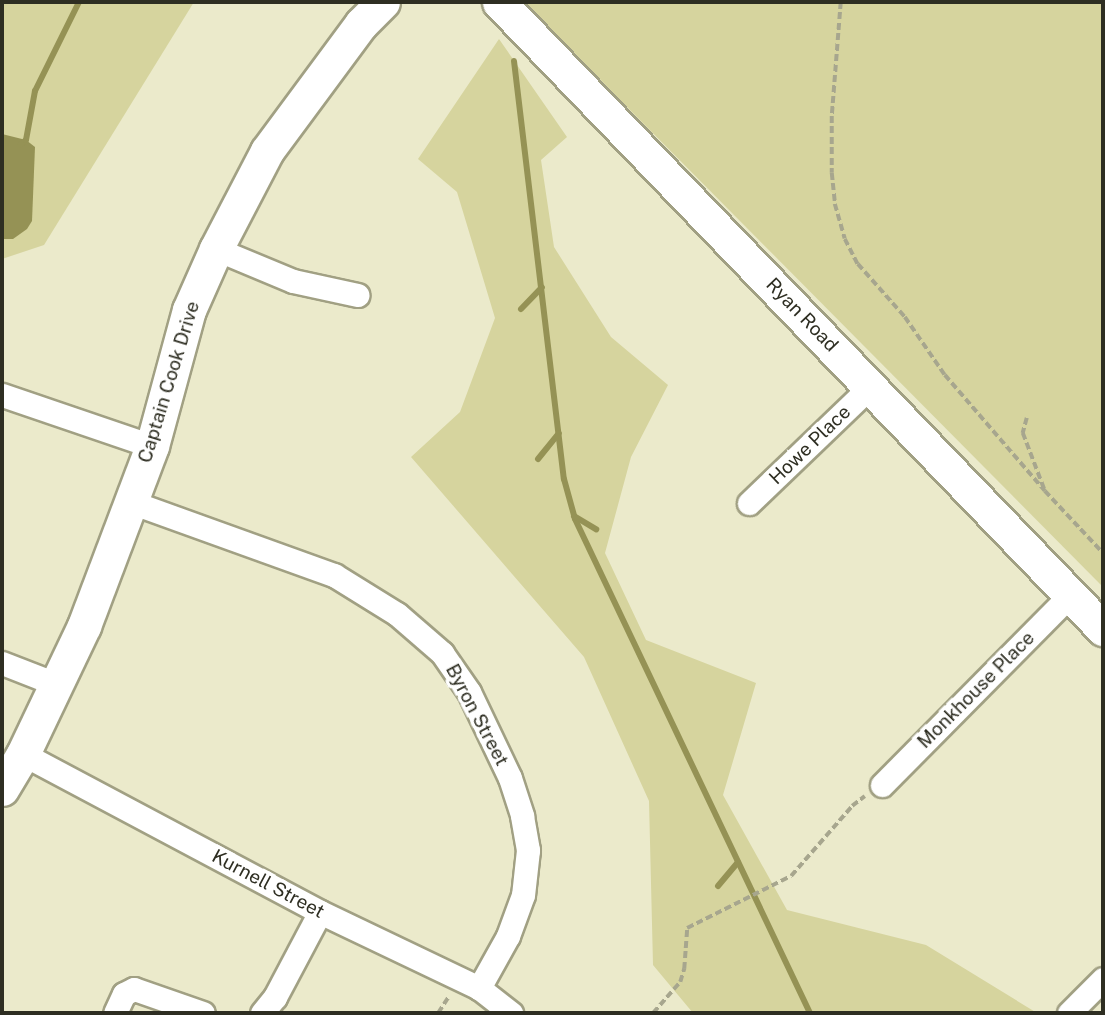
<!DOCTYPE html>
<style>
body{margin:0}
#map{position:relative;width:1105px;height:1015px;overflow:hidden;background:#ebeacb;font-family:"Public Sans",sans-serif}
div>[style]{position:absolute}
.green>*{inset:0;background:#d6d49e}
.water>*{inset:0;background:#959255}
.stream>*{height:6px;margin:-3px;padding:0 3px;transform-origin:3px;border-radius:3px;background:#959255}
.path>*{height:3.5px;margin-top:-1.75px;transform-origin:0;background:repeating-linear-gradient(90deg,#a7a68e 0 7px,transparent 0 10.5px)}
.roads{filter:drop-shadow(2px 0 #a1a083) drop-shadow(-2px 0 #a1a083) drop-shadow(0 2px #a1a083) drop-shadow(0 -2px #a1a083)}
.street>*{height:23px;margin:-11.5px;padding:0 11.5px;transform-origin:11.5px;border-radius:11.5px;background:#fff}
.secondary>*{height:33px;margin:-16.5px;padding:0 16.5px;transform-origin:16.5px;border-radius:16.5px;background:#fff}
span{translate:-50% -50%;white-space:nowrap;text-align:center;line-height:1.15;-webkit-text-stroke:7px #fff;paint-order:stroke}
.street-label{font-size:19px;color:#2e2e22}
.frame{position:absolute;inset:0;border:4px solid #2e2e22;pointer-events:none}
</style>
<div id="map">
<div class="green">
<i style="clip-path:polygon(2px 2px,194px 2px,44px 245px,2px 259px)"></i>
<i style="clip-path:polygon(525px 2px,1103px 2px,1103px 587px,625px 105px)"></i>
<i style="clip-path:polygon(499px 39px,567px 137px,541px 160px,554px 247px,611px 337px,668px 385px,631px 457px,605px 553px,646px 640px,756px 683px,723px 795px,787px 910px,926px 945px,1037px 1013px,693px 1013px,653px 965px,649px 801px,584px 657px,411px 457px,460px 412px,495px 318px,457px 192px,418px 159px)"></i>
</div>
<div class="water">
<i style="clip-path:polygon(2px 134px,26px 140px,35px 147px,32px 221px,27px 229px,13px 239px,2px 239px)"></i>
</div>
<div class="stream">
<i style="left:514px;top:61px;width:421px;rotate:83.2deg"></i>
<i style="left:564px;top:479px;width:41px;rotate:74.6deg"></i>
<i style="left:575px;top:519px;width:547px;rotate:64.56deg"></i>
<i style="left:21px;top:144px;width:6px;rotate:-39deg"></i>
<i style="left:26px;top:140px;width:50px;rotate:-79.6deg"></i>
<i style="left:35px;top:91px;width:99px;rotate:-63.7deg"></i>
<i style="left:521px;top:309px;width:30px;rotate:-46deg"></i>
<i style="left:538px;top:459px;width:33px;rotate:-51deg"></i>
<i style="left:574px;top:516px;width:26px;rotate:31deg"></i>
<i style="left:718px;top:886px;width:31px;rotate:-50deg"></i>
</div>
<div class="path">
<i style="left:841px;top:2px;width:114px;rotate:94.5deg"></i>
<i style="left:832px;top:116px;width:57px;rotate:90deg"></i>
<i style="left:832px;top:173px;width:31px;rotate:84deg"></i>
<i style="left:835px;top:204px;width:36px;rotate:74deg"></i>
<i style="left:845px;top:239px;width:28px;rotate:63deg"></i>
<i style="left:858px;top:264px;width:71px;rotate:48.4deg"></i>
<i style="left:905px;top:317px;width:70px;rotate:55.4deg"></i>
<i style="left:945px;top:375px;width:153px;rotate:49.2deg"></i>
<i style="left:1027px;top:418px;width:16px;rotate:105deg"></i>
<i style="left:1023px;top:433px;width:62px;rotate:69.2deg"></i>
<i style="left:1045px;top:491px;width:85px;rotate:46.9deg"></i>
<i style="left:438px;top:1013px;width:20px;rotate:-57deg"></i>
<i style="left:653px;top:1013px;width:41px;rotate:-48.9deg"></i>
<i style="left:680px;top:982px;width:14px;rotate:-73deg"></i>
<i style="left:684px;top:969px;width:41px;rotate:-85.8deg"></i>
<i style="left:687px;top:928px;width:116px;rotate:-26.6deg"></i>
<i style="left:791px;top:876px;width:93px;rotate:-48.9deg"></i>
<i style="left:852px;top:806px;width:16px;rotate:-38deg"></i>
</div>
<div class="roads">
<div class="street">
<i style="left:216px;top:249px;width:83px;rotate:22.6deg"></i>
<i style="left:293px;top:281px;width:66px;rotate:12.3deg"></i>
<i style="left:2px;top:395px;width:158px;rotate:18.8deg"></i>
<i style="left:131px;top:502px;width:216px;rotate:19.8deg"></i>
<i style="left:334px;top:575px;width:74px;rotate:31.8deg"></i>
<i style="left:397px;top:614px;width:60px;rotate:40.9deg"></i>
<i style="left:442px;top:653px;width:47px;rotate:55.3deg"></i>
<i style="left:469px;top:692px;width:95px;rotate:64.5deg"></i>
<i style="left:510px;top:778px;width:40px;rotate:72deg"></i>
<i style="left:522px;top:816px;width:35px;rotate:80deg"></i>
<i style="left:528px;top:850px;width:45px;rotate:96.3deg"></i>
<i style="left:523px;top:895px;width:44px;rotate:110.1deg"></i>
<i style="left:508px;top:936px;width:60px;rotate:119.1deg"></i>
<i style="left:749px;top:503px;width:169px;rotate:-43.8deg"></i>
<i style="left:2px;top:663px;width:58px;rotate:21.3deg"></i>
<i style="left:23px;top:754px;width:336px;rotate:28deg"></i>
<i style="left:320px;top:912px;width:176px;rotate:25.5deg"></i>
<i style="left:479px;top:988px;width:41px;rotate:38deg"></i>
<i style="left:882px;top:785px;width:267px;rotate:-45.3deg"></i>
<i style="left:115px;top:1013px;width:21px;rotate:-65deg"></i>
<i style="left:124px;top:994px;width:11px;rotate:-27deg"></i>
<i style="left:134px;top:989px;width:73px;rotate:19.2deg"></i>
<i style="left:262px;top:1013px;width:21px;rotate:-51deg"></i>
<i style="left:275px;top:997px;width:96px;rotate:-62.1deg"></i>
<i style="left:1069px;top:1013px;width:48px;rotate:-45deg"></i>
</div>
<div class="secondary">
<i style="left:499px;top:2px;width:871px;rotate:46.07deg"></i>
<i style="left:2px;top:789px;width:41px;rotate:-59deg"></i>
<i style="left:23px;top:754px;width:142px;rotate:-64.5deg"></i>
<i style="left:84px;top:626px;width:192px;rotate:-69.3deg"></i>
<i style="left:152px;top:446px;width:141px;rotate:-74.8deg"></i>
<i style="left:189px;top:310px;width:67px;rotate:-66.1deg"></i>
<i style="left:216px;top:249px;width:110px;rotate:-62.5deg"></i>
<i style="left:267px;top:151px;width:158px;rotate:-53.5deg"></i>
<i style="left:361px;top:24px;width:31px;rotate:-45deg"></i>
</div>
</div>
<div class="street-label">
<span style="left:802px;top:315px;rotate:46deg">Ryan Road</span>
<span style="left:169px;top:382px;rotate:-73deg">Captain Cook Drive</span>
<span style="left:810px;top:445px;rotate:-44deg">Howe Place</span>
<span style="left:976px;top:690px;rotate:-45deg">Monkhouse Place</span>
<span style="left:477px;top:715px;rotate:62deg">Byron Street</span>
<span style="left:268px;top:884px;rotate:28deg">Kurnell Street</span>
</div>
<div class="frame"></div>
</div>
